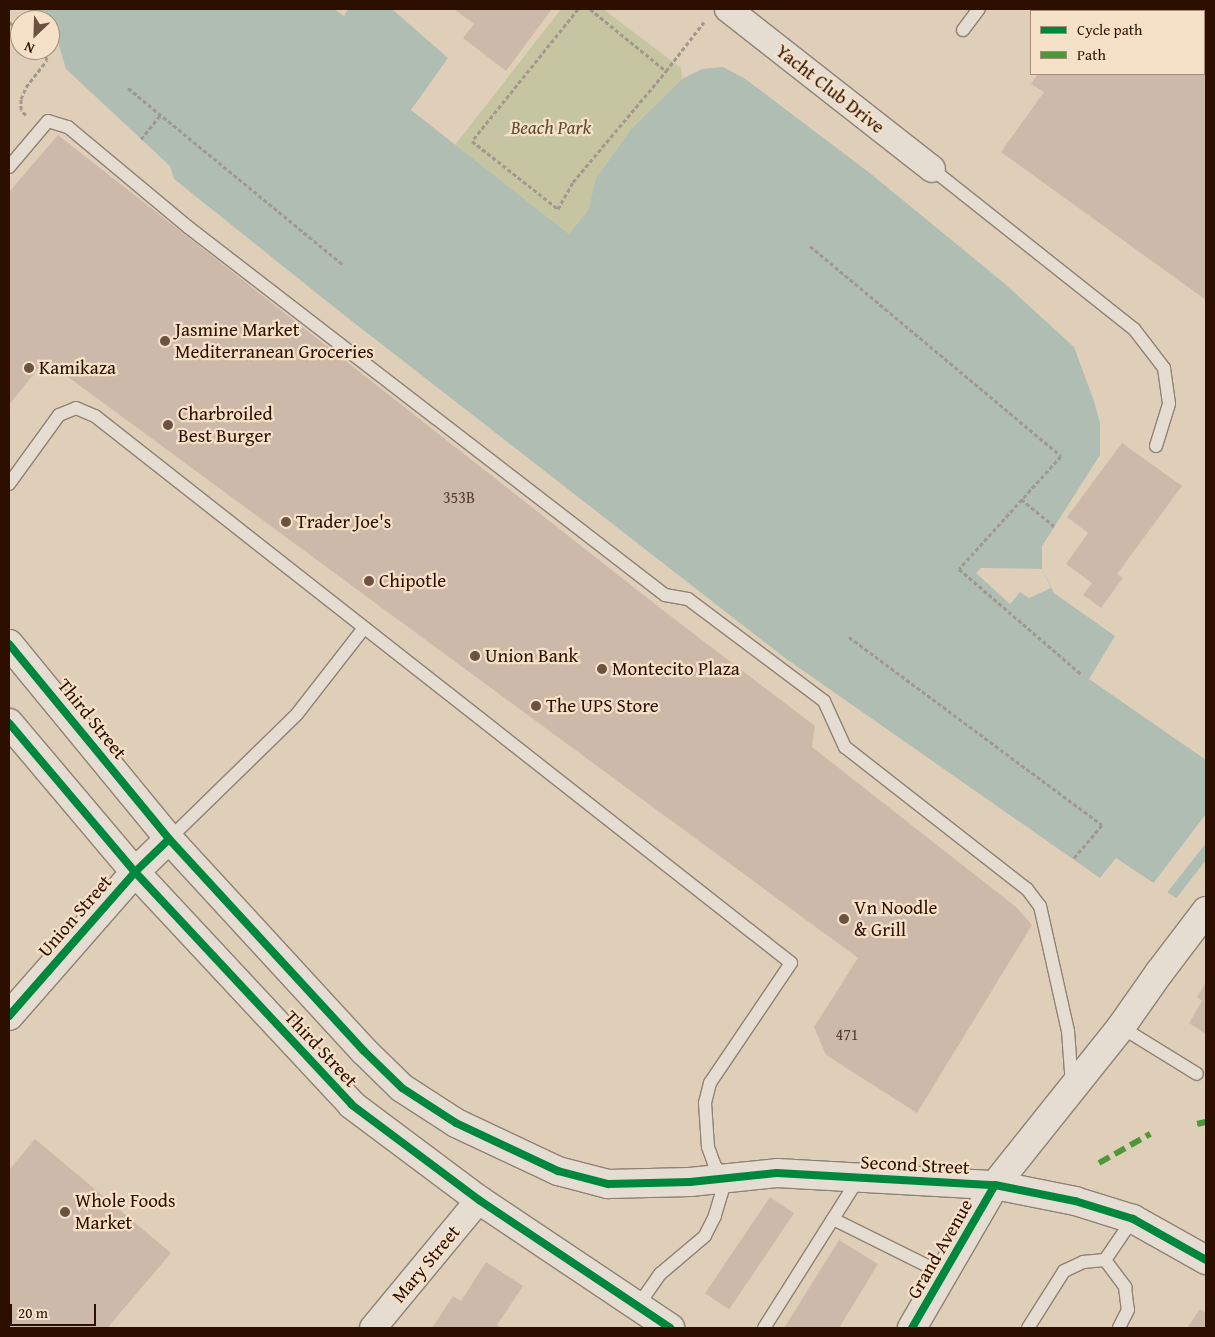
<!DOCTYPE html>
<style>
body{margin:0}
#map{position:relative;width:1215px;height:1337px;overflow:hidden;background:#dfcfb9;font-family:"Gentium Book Plus",serif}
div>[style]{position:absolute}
.green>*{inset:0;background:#c6c5a1}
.water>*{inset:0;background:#b0bdb3}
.pier>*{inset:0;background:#dfcfb9}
.building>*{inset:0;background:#cdb9a9;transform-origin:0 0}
.path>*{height:3px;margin-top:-1.5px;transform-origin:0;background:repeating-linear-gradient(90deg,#a1988e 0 4px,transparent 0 6.5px)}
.roads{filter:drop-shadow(1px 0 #8f8274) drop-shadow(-1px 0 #8f8274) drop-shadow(0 1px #8f8274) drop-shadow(0 -1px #8f8274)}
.lane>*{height:12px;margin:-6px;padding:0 6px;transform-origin:6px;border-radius:6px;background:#e5ddd2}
.street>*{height:26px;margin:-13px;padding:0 13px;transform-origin:13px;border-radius:13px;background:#e5ddd2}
.secondary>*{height:28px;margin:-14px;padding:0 14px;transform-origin:14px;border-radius:14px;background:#e5ddd2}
.quiet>*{height:6px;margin-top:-3px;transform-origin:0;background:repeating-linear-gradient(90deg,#4f9739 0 12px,transparent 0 18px)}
.cycleway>*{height:8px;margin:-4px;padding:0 4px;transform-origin:4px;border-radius:4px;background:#00873e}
.dots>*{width:14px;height:14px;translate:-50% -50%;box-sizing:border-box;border:2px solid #f5e1c7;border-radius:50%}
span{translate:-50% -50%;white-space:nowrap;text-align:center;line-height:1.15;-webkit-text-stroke:4.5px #f5e1c7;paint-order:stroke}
.number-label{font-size:16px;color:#563a2b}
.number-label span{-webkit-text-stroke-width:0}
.street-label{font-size:19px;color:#2d0f00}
.park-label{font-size:19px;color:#5c4c31;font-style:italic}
.poi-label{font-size:19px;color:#2d0f00}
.left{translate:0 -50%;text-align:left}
.frame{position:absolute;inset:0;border:10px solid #2d0f00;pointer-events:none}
.legend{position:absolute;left:1030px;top:10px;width:175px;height:65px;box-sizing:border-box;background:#f5e1c7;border:1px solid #a58d77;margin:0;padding:6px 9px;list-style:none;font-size:15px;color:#2d0f00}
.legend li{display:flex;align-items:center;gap:10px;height:25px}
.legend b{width:25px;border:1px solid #a58d77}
.north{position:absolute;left:10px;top:10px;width:50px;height:50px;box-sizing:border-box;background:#f5e1c7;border:1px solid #a58d77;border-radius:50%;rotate:204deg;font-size:14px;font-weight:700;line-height:20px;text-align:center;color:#2d0f00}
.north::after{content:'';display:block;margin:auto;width:18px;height:22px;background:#6b5241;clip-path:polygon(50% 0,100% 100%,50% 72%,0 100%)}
.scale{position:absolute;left:10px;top:1304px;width:86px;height:22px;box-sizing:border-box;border:2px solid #2d0f00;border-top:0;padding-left:6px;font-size:15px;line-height:18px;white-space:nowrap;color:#2d0f00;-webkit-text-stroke:4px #f5e1c7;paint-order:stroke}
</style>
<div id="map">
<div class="green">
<i style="clip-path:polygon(561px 9px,603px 9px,681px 68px,682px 79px,631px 129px,595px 180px,589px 209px,569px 234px,455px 145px)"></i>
</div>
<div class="water">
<i style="clip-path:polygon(27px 9px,334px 9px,344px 16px,348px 9px,392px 9px,448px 58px,411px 110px,569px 234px,589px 209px,595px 180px,631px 129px,682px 79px,702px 69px,723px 67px,744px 78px,871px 174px,1004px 283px,1074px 347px,1094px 401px,1100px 423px,1100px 455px,1042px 546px,1042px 569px,1054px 593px,1115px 636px,1089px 679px,1206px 760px,1206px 918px,1116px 858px,1100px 878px,785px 658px,344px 315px,174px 179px,170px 166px,66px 69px,56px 35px,50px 29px,50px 20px,39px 20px)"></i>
</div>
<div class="pier">
<i style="clip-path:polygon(981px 568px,1042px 569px,1051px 588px,1029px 598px,1020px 592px,1010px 604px,976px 573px)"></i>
<i style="clip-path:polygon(1206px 814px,1206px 843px,1166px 894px,1152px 885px)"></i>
<i style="clip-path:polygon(1206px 860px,1206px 921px,1175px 900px)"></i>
</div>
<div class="building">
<i style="clip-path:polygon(454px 9px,552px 9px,506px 71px,463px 38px,474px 24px)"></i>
<i style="clip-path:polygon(1204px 23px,1206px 24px,1206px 300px,1001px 152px,1044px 92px,1031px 84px,1038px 74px,1204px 74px)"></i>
<i style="clip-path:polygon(58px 135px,664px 611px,815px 726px,812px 747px,1016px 907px,1032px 925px,917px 1113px,826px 1055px,814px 1027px,858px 958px,45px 360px,9px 405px,9px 192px)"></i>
<i style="clip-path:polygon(1122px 443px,1182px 486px,1117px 574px,1123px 578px,1101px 608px,1083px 595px,1092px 583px,1066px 564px,1088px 533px,1067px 517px)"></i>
<i style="clip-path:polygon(1206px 982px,1206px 1034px,1189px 1023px,1202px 1001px,1197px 997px)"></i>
<i style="clip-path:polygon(35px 1139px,171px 1253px,109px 1326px,111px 1328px,9px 1328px,9px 1170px)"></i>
<i style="left:770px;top:1197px;width:29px;height:116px;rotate:34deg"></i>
<i style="clip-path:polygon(839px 1240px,878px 1264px,839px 1328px,784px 1328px)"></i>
<i style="clip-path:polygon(486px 1262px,523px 1286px,497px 1325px,502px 1328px,432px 1328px,453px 1296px,461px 1301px)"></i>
<i style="clip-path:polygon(1200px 1309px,1206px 1313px,1206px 1328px,1187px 1328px)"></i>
</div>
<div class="path">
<i style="left:578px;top:9px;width:169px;rotate:128.8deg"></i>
<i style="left:472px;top:141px;width:110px;rotate:38.3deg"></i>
<i style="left:558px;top:209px;width:31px;rotate:-61deg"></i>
<i style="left:573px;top:182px;width:145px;rotate:-50deg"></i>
<i style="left:666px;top:71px;width:62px;rotate:-52.2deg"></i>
<i style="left:590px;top:9px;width:98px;rotate:39.2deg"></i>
<i style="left:9px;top:22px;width:14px;rotate:39deg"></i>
<i style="left:128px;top:88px;width:277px;rotate:39.4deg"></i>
<i style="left:26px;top:115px;width:7px;rotate:-135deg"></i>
<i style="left:21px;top:110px;width:11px;rotate:-90deg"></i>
<i style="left:21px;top:99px;width:13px;rotate:-67deg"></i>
<i style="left:26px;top:87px;width:34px;rotate:-52deg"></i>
<i style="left:47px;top:60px;width:11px;rotate:-112deg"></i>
<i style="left:141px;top:139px;width:32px;rotate:-51deg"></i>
<i style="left:810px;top:246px;width:327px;rotate:39.9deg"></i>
<i style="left:1061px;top:456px;width:152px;rotate:132.1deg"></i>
<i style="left:959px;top:569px;width:161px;rotate:40.7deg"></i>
<i style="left:1021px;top:499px;width:43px;rotate:39.3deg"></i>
<i style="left:849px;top:637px;width:315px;rotate:36.6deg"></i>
<i style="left:1102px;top:825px;width:45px;rotate:130.5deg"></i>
</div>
<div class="roads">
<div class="lane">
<i style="left:963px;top:30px;width:26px;rotate:-53deg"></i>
<i style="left:9px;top:167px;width:60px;rotate:-49.7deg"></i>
<i style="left:48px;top:121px;width:21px;rotate:17deg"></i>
<i style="left:68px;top:127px;width:156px;rotate:39.8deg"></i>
<i style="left:188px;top:227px;width:602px;rotate:37.65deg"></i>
<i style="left:665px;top:595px;width:23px;rotate:10deg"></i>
<i style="left:688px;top:599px;width:170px;rotate:36.9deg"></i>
<i style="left:824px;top:701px;width:51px;rotate:65.5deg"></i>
<i style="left:845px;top:747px;width:231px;rotate:38deg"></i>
<i style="left:1027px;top:889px;width:21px;rotate:53deg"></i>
<i style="left:1040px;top:906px;width:128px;rotate:77.4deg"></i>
<i style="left:1068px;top:1031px;width:54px;rotate:85.8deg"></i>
<i style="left:932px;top:169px;width:258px;rotate:38.4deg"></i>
<i style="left:1134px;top:329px;width:49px;rotate:52.4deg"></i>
<i style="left:1164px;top:368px;width:36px;rotate:82deg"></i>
<i style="left:1169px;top:404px;width:44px;rotate:107.2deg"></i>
<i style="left:9px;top:484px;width:85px;rotate:-54.1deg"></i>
<i style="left:59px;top:415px;width:18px;rotate:-22deg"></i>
<i style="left:76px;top:408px;width:21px;rotate:23deg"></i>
<i style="left:95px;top:416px;width:885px;rotate:38.16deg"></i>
<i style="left:791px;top:963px;width:145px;rotate:124deg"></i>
<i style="left:710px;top:1083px;width:21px;rotate:104deg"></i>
<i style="left:705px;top:1103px;width:44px;rotate:86.1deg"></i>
<i style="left:708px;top:1147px;width:20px;rotate:70deg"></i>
<i style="left:715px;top:1166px;width:17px;rotate:50deg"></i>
<i style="left:726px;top:1179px;width:39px;rotate:107deg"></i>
<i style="left:715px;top:1216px;width:22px;rotate:117deg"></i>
<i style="left:705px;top:1236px;width:59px;rotate:139.8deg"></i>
<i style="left:660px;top:1274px;width:39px;rotate:125deg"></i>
<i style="left:169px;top:839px;width:179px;rotate:-44.3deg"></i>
<i style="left:297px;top:714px;width:109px;rotate:-52.1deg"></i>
<i style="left:1121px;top:1027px;width:89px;rotate:31.7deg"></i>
<i style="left:833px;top:1219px;width:124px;rotate:26.4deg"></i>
<i style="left:1105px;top:1260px;width:50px;rotate:-55.7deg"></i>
<i style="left:764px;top:1328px;width:178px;rotate:-57.7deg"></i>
<i style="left:1028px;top:1328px;width:67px;rotate:-57.7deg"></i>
<i style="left:1064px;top:1271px;width:21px;rotate:-25deg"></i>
<i style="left:1083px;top:1262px;width:22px;rotate:-5deg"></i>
<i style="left:1105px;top:1260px;width:34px;rotate:53deg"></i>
<i style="left:1125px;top:1287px;width:23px;rotate:83deg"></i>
<i style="left:1128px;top:1310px;width:20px;rotate:117deg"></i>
</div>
<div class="street">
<i style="left:728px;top:9px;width:259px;rotate:38.1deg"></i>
<i style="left:373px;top:1328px;width:166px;rotate:-50.4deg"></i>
</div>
<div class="secondary">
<i style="left:9px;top:644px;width:252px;rotate:50.6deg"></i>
<i style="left:169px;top:839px;width:287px;rotate:47.4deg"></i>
<i style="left:363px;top:1050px;width:54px;rotate:44.3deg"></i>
<i style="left:402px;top:1088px;width:64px;rotate:32.9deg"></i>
<i style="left:456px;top:1123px;width:113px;rotate:25.2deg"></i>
<i style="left:558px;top:1171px;width:52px;rotate:14.6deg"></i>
<i style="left:608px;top:1184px;width:82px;rotate:-1.4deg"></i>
<i style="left:690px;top:1182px;width:87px;rotate:-5.9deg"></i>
<i style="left:777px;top:1173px;width:218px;rotate:3.2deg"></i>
<i style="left:995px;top:1185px;width:82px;rotate:11.3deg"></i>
<i style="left:1075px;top:1201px;width:61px;rotate:17.2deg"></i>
<i style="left:1133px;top:1219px;width:84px;rotate:29.3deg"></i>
<i style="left:9px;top:723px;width:195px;rotate:49.8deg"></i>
<i style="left:135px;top:872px;width:318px;rotate:47deg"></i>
<i style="left:352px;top:1105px;width:159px;rotate:36.8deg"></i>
<i style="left:479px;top:1200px;width:230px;rotate:33.8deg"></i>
<i style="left:9px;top:1016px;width:191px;rotate:-48.8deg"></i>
<i style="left:135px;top:872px;width:47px;rotate:-44.1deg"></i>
<i style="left:912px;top:1328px;width:165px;rotate:-59.9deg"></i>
<i style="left:995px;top:1185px;width:202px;rotate:-51.4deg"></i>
<i style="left:1121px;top:1027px;width:66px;rotate:-54.9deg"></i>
<i style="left:1159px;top:973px;width:78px;rotate:-52.8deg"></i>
</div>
</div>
<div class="quiet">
<i style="left:1197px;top:1124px;width:9px;rotate:-13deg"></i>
<i style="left:1099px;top:1163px;width:59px;rotate:-29.6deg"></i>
</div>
<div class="cycleway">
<i style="left:9px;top:644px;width:252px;rotate:50.6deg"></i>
<i style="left:169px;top:839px;width:287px;rotate:47.4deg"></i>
<i style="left:363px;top:1050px;width:54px;rotate:44.3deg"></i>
<i style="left:402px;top:1088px;width:64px;rotate:32.9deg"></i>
<i style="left:456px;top:1123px;width:113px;rotate:25.2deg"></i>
<i style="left:558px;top:1171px;width:52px;rotate:14.6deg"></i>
<i style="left:608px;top:1184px;width:82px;rotate:-1.4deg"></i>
<i style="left:690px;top:1182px;width:87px;rotate:-5.9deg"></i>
<i style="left:777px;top:1173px;width:218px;rotate:3.2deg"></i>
<i style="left:995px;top:1185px;width:82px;rotate:11.3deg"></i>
<i style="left:1075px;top:1201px;width:61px;rotate:17.2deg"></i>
<i style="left:1133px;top:1219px;width:84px;rotate:29.3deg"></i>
<i style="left:9px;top:723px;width:195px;rotate:49.8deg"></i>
<i style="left:135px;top:872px;width:318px;rotate:47deg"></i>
<i style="left:352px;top:1105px;width:159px;rotate:36.8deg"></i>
<i style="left:479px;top:1200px;width:230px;rotate:33.8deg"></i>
<i style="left:9px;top:1016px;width:191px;rotate:-48.8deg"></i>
<i style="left:135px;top:872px;width:47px;rotate:-44.1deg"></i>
<i style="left:912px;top:1328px;width:165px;rotate:-59.9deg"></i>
</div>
<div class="dots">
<i style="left:165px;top:341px;background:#6b5241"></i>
<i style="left:29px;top:368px;background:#6b5241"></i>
<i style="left:168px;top:425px;background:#6b5241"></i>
<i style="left:286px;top:522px;background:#6b5241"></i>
<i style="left:369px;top:581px;background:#6b5241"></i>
<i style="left:475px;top:656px;background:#6b5241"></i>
<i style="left:602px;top:669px;background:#6b5241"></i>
<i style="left:536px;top:706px;background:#6b5241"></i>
<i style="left:844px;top:919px;background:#6b5241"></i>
<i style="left:65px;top:1212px;background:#6b5241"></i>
</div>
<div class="number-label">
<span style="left:459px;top:497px">353B</span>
<span style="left:847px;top:1034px">471</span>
</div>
<div class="street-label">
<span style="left:830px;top:89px;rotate:38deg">Yacht Club Drive</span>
<span style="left:92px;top:719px;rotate:51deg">Third Street</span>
<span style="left:75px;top:916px;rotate:-49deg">Union Street</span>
<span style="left:321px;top:1049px;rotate:47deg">Third Street</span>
<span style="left:915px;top:1165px;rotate:3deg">Second Street</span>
<span style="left:940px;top:1249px;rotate:-60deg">Grand Avenue</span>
<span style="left:426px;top:1264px;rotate:-50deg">Mary Street</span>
</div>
<div class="park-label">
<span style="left:551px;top:128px">Beach Park</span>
</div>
<div class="poi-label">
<span class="left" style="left:175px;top:341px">Jasmine Market<br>Mediterranean Groceries</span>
<span class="left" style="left:39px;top:368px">Kamikaza</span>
<span class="left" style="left:178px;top:425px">Charbroiled<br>Best Burger</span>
<span class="left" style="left:296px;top:522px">Trader Joe's</span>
<span class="left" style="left:379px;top:581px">Chipotle</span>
<span class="left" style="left:485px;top:656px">Union Bank</span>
<span class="left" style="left:612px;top:669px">Montecito Plaza</span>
<span class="left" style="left:546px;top:706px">The UPS Store</span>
<span class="left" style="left:854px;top:919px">Vn Noodle<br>&amp; Grill</span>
<span class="left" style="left:75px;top:1212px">Whole Foods<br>Market</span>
</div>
<div class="frame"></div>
<ul class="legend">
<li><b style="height:6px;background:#00873e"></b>Cycle path</li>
<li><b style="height:6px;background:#4f9739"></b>Path</li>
</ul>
<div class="north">N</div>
<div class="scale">20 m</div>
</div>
